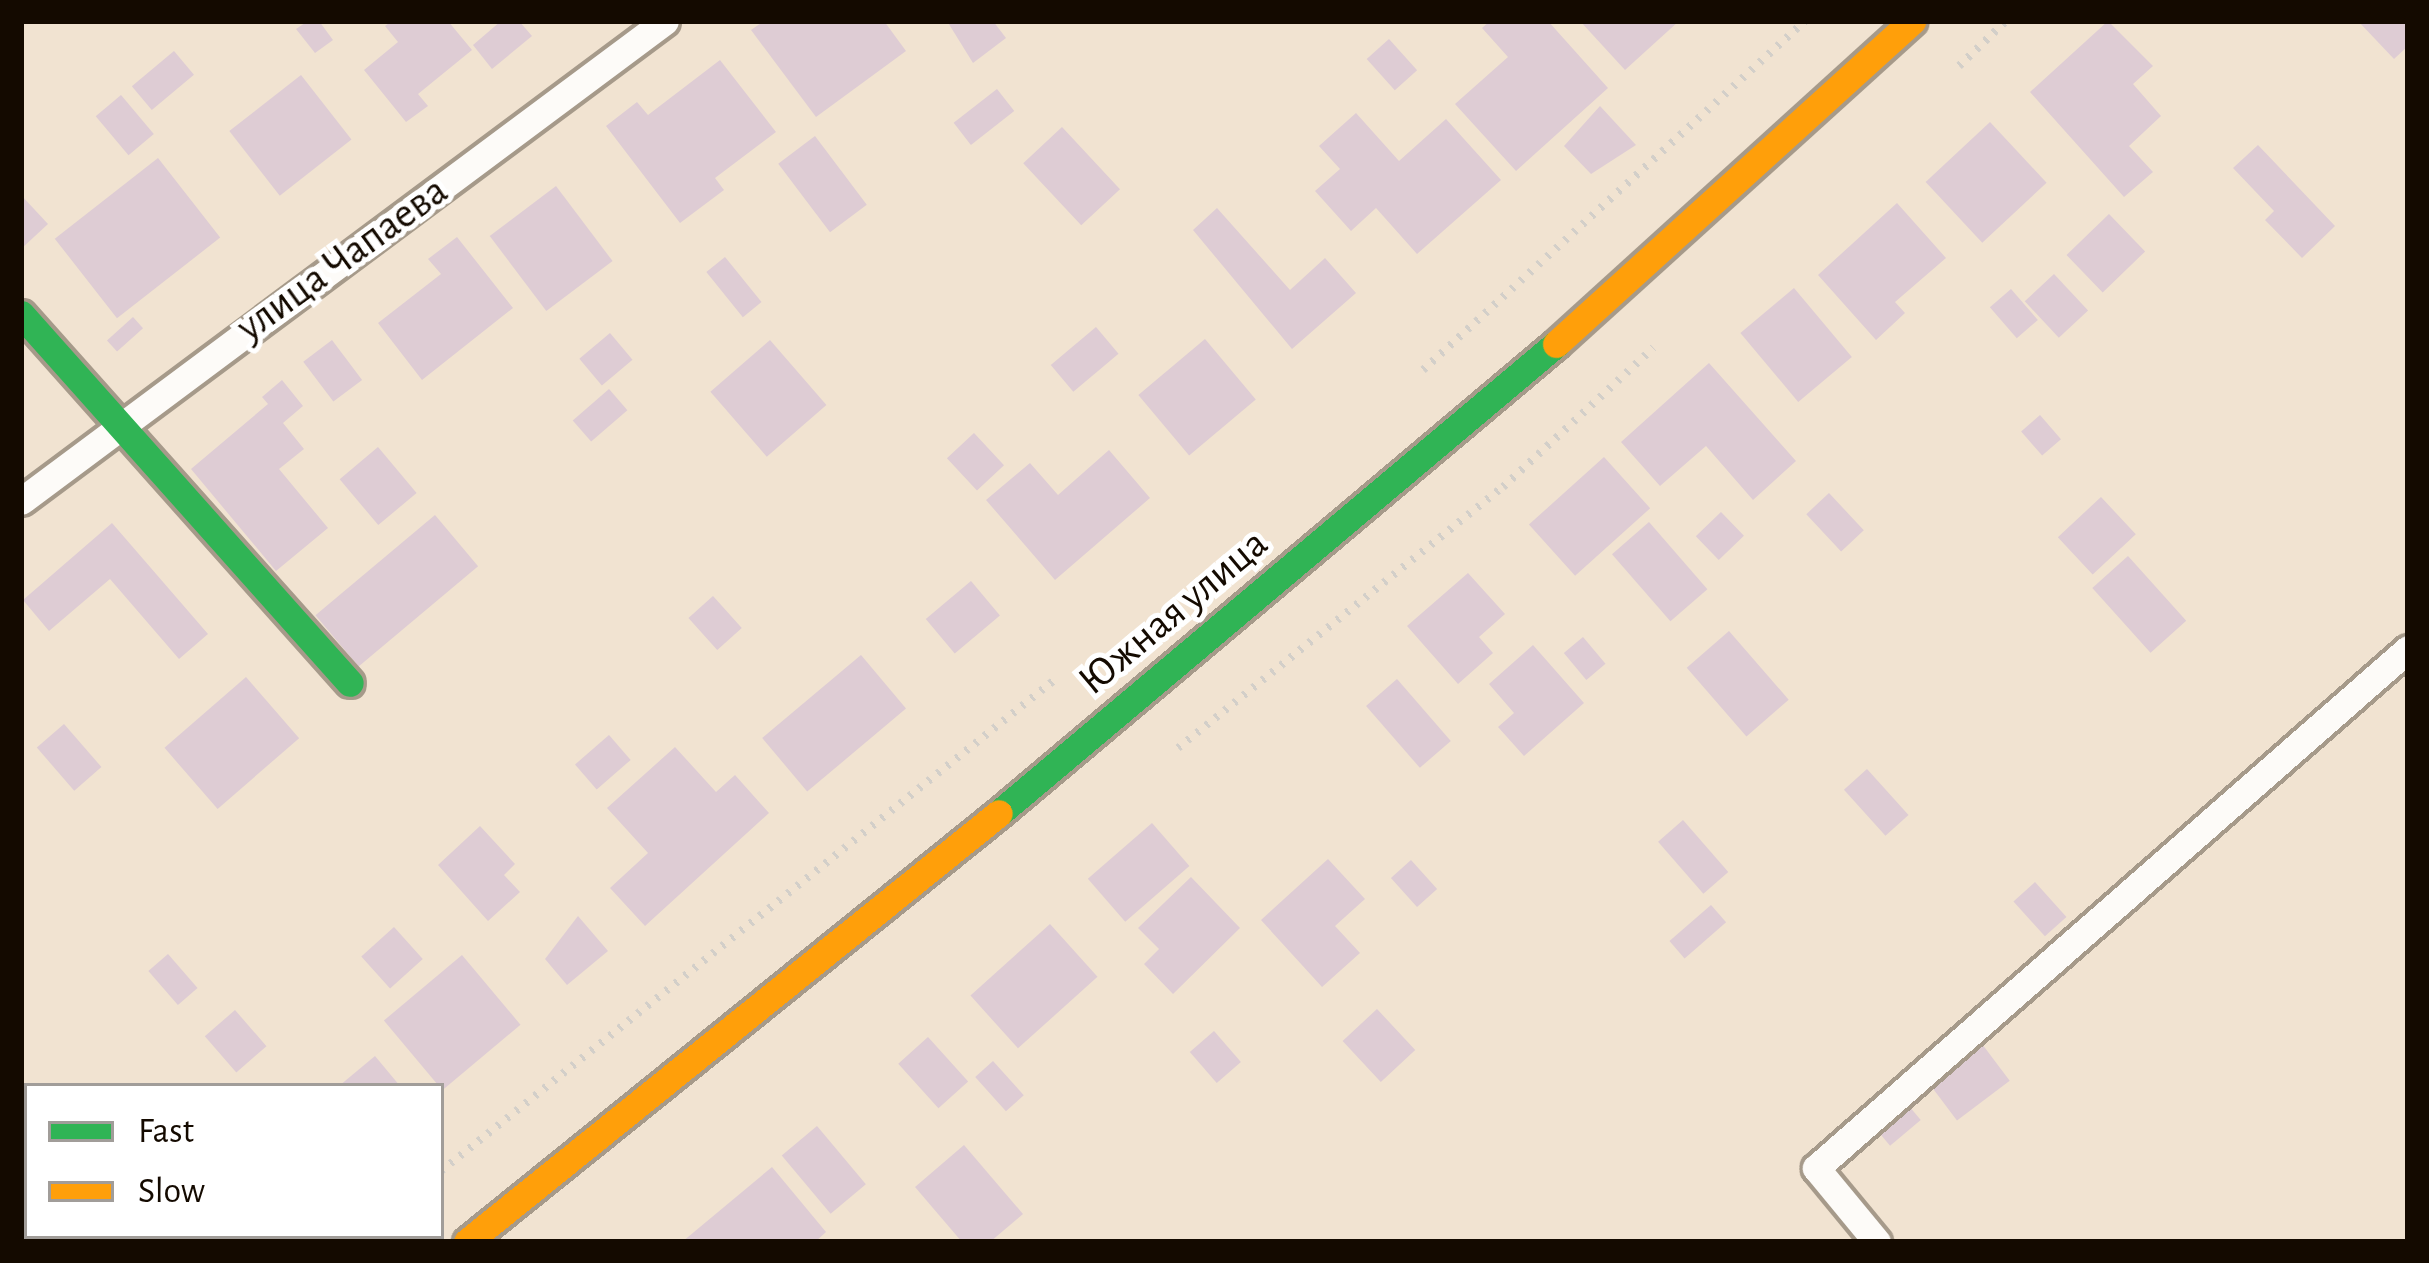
<!DOCTYPE html>
<meta charset="utf-8">
<style>
body{margin:0}
#map{position:relative;width:2429px;height:1263px;overflow:hidden;background:#f1e3d1;font-family:"Alegreya Sans",sans-serif}
div>[style]{position:absolute}
.building>*{inset:0;background:#deccd4;transform-origin:0 0}
.path>*{height:8px;margin-top:-4px;transform-origin:0;background:repeating-linear-gradient(90deg,#d3cfc9 0 3px,transparent 0 12px)}
.roads{filter:drop-shadow(3px 0 #a69a8a) drop-shadow(-3px 0 #a69a8a) drop-shadow(0 3px #a69a8a) drop-shadow(0 -3px #a69a8a)}
.lane>*{height:27px;margin:-13.5px;padding:0 13.5px;transform-origin:13.5px;border-radius:13.5px;background:#fdfbf8}
.fast>*{height:27px;margin:-13.5px;padding:0 13.5px;transform-origin:13.5px;border-radius:13.5px;background:#30b455}
.slow>*{height:27px;margin:-13.5px;padding:0 13.5px;transform-origin:13.5px;border-radius:13.5px;background:#ff9f0a}
span{translate:-50% -50%;white-space:nowrap;text-align:center;line-height:1.15;-webkit-text-stroke:10px #fff;paint-order:stroke}
.street-label{font-size:42px;color:#140a00}
.frame{position:absolute;inset:0;border:24px solid #140a00;pointer-events:none}
.legend{position:absolute;left:24px;top:1083px;width:420px;height:156px;box-sizing:border-box;background:#fff;border:3px solid #a19d99;margin:0;padding:15px 21px;list-style:none;font-size:36px;color:#140a00}
.legend li{display:flex;align-items:center;gap:24px;height:60px}
.legend b{width:60px;border:3px solid #a19d99}
</style>
<div id="map">
<div class="building">
<i style="clip-path:polygon(308px 21px,319px 21px,333px 40px,315px 53px,296px 29px)"></i>
<i style="clip-path:polygon(392px 21px,448px 21px,472px 50px,418px 94px,428px 106px,406px 122px,364px 70px,398px 42px,385px 26px)"></i>
<i style="clip-path:polygon(501px 21px,519px 21px,532px 36px,492px 69px,473px 45px)"></i>
<i style="clip-path:polygon(764px 21px,884px 21px,906px 51px,816px 117px,751px 30px)"></i>
<i style="clip-path:polygon(947px 21px,993px 21px,1006px 38px,973px 63px)"></i>
<i style="clip-path:polygon(1490px 21px,1548px 21px,1608px 88px,1516px 171px,1455px 104px,1508px 57px,1482px 28px)"></i>
<i style="clip-path:polygon(1580px 21px,1679px 21px,1625px 70px)"></i>
<i style="clip-path:polygon(2108px 21px,2153px 66px,2133px 84px,2161px 116px,2129px 146px,2153px 172px,2124px 197px,2030px 92px)"></i>
<i style="clip-path:polygon(2358px 21px,2408px 21px,2408px 46px,2394px 59px)"></i>
<i style="left:1389px;top:39px;width:42px;height:30px;rotate:48deg"></i>
<i style="left:174px;top:51px;width:31px;height:55px;rotate:50deg"></i>
<i style="clip-path:polygon(720px 60px,776px 132px,715px 178px,724px 190px,680px 223px,606px 126px,637px 102px,648px 115px)"></i>
<i style="left:301px;top:75px;width:82px;height:91px;rotate:52deg"></i>
<i style="left:997px;top:89px;width:28px;height:55px;rotate:52deg"></i>
<i style="left:121px;top:95px;width:51px;height:33px;rotate:50deg"></i>
<i style="clip-path:polygon(1600px 106px,1636px 145px,1591px 174px,1564px 146px)"></i>
<i style="clip-path:polygon(1356px 113px,1399px 161px,1446px 119px,1501px 180px,1417px 254px,1376px 208px,1351px 231px,1315px 191px,1340px 169px,1319px 146px)"></i>
<i style="left:1990px;top:122px;width:83px;height:88px;rotate:47deg"></i>
<i style="left:1062px;top:127px;width:85px;height:53px;rotate:47deg"></i>
<i style="left:815px;top:136px;width:86px;height:46px;rotate:53deg"></i>
<i style="clip-path:polygon(2258px 145px,2335px 226px,2302px 258px,2265px 220px,2274px 211px,2233px 168px)"></i>
<i style="left:158px;top:158px;width:101px;height:131px;rotate:52deg"></i>
<i style="left:556px;top:186px;width:94px;height:83px;rotate:53deg"></i>
<i style="clip-path:polygon(21px 195px,48px 224px,21px 249px)"></i>
<i style="clip-path:polygon(1897px 203px,1946px 258px,1895px 302px,1905px 313px,1876px 340px,1818px 275px)"></i>
<i style="clip-path:polygon(1217px 208px,1290px 290px,1325px 258px,1356px 293px,1292px 349px,1193px 230px)"></i>
<i style="left:2109px;top:214px;width:52px;height:59px;rotate:46deg"></i>
<i style="clip-path:polygon(457px 237px,513px 308px,422px 380px,378px 323px,441px 274px,428px 259px)"></i>
<i style="left:725px;top:257px;width:58px;height:24px;rotate:51deg"></i>
<i style="left:2054px;top:274px;width:50px;height:40px;rotate:47deg"></i>
<i style="left:1794px;top:288px;width:90px;height:70px;rotate:50deg"></i>
<i style="left:2011px;top:289px;width:41px;height:28px;rotate:49deg"></i>
<i style="left:133px;top:317px;width:15px;height:35px;rotate:48deg"></i>
<i style="left:1096px;top:327px;width:35px;height:59px;rotate:50deg"></i>
<i style="left:610px;top:333px;width:35px;height:40px;rotate:50deg"></i>
<i style="left:1205px;top:339px;width:79px;height:87px;rotate:50deg"></i>
<i style="left:332px;top:340px;width:50px;height:36px;rotate:53deg"></i>
<i style="left:770px;top:340px;width:86px;height:79px;rotate:49deg"></i>
<i style="clip-path:polygon(1709px 363px,1796px 461px,1753px 500px,1706px 446px,1660px 486px,1621px 442px)"></i>
<i style="clip-path:polygon(282px 380px,303px 406px,283px 423px,304px 449px,279px 469px,328px 528px,276px 571px,191px 469px,268px 404px,262px 397px)"></i>
<i style="left:609px;top:389px;width:28px;height:48px;rotate:49deg"></i>
<i style="left:2040px;top:415px;width:32px;height:25px;rotate:49deg"></i>
<i style="left:974px;top:433px;width:44px;height:37px;rotate:47deg"></i>
<i style="left:378px;top:447px;width:60px;height:50px;rotate:50deg"></i>
<i style="clip-path:polygon(1109px 450px,1150px 498px,1055px 580px,986px 500px,1030px 463px,1058px 495px)"></i>
<i style="left:1604px;top:457px;width:69px;height:101px;rotate:48deg"></i>
<i style="left:1829px;top:493px;width:51px;height:31px;rotate:47deg"></i>
<i style="left:2101px;top:497px;width:51px;height:59px;rotate:47deg"></i>
<i style="left:1721px;top:512px;width:33px;height:35px;rotate:46deg"></i>
<i style="left:435px;top:515px;width:67px;height:156px;rotate:50deg"></i>
<i style="left:1649px;top:522px;width:89px;height:49px;rotate:49deg"></i>
<i style="clip-path:polygon(112px 523px,208px 634px,179px 659px,110px 579px,49px 631px,23px 600px)"></i>
<i style="left:2128px;top:556px;width:87px;height:48px;rotate:48deg"></i>
<i style="clip-path:polygon(1468px 573px,1505px 614px,1479px 637px,1493px 653px,1458px 684px,1407px 626px)"></i>
<i style="left:971px;top:581px;width:45px;height:59px;rotate:50deg"></i>
<i style="left:713px;top:596px;width:43px;height:33px;rotate:48deg"></i>
<i style="left:1729px;top:631px;width:91px;height:56px;rotate:49deg"></i>
<i style="left:1583px;top:637px;width:35px;height:25px;rotate:50deg"></i>
<i style="clip-path:polygon(1533px 645px,1584px 703px,1524px 756px,1498px 727px,1514px 713px,1489px 684px)"></i>
<i style="left:861px;top:655px;width:70px;height:129px;rotate:50deg"></i>
<i style="left:246px;top:677px;width:81px;height:108px;rotate:49deg"></i>
<i style="left:1397px;top:679px;width:82px;height:41px;rotate:49deg"></i>
<i style="left:64px;top:724px;width:57px;height:36px;rotate:49deg"></i>
<i style="left:609px;top:735px;width:33px;height:45px;rotate:49deg"></i>
<i style="clip-path:polygon(675px 747px,716px 792px,735px 775px,769px 813px,645px 926px,610px 888px,648px 853px,607px 808px)"></i>
<i style="left:1867px;top:769px;width:62px;height:31px;rotate:48deg"></i>
<i style="left:1683px;top:820px;width:69px;height:33px;rotate:49deg"></i>
<i style="left:1152px;top:823px;width:57px;height:85px;rotate:49deg"></i>
<i style="clip-path:polygon(480px 826px,515px 864px,504px 875px,520px 892px,488px 921px,438px 865px)"></i>
<i style="clip-path:polygon(1328px 859px,1365px 899px,1335px 926px,1360px 953px,1322px 987px,1261px 920px)"></i>
<i style="left:1411px;top:860px;width:39px;height:27px;rotate:48deg"></i>
<i style="clip-path:polygon(1191px 877px,1240px 928px,1173px 994px,1144px 964px,1159px 949px,1138px 928px)"></i>
<i style="left:2035px;top:882px;width:47px;height:29px;rotate:48deg"></i>
<i style="left:1711px;top:905px;width:23px;height:55px;rotate:49deg"></i>
<i style="clip-path:polygon(578px 916px,608px 951px,567px 985px,545px 959px)"></i>
<i style="left:1050px;top:924px;width:71px;height:107px;rotate:48deg"></i>
<i style="left:394px;top:927px;width:43px;height:44px;rotate:48deg"></i>
<i style="left:168px;top:954px;width:45px;height:26px;rotate:49deg"></i>
<i style="left:462px;top:955px;width:91px;height:102px;rotate:50deg"></i>
<i style="left:1377px;top:1009px;width:56px;height:47px;rotate:47deg"></i>
<i style="left:235px;top:1010px;width:48px;height:40px;rotate:49deg"></i>
<i style="left:1214px;top:1031px;width:41px;height:32px;rotate:49deg"></i>
<i style="left:1976px;top:1036px;width:56px;height:66px;rotate:53deg"></i>
<i style="left:928px;top:1037px;width:60px;height:40px;rotate:48deg"></i>
<i style="clip-path:polygon(375px 1056px,400px 1086px,339px 1086px)"></i>
<i style="left:993px;top:1061px;width:46px;height:24px;rotate:48deg"></i>
<i style="left:1904px;top:1100px;width:26px;height:40px;rotate:50deg"></i>
<i style="left:817px;top:1126px;width:76px;height:46px;rotate:50deg"></i>
<i style="clip-path:polygon(964px 1145px,1023px 1214px,990px 1242px,962px 1242px,915px 1187px)"></i>
<i style="clip-path:polygon(772px 1167px,826px 1232px,815px 1242px,682px 1242px)"></i>
<i style="left:158px;top:1236px;width:112px;height:9px"></i>
</div>
<div class="path">
<i style="left:1959px;top:66px;width:65px;rotate:-43.8deg"></i>
<i style="left:1423px;top:370px;width:517px;rotate:-42.42deg"></i>
<i style="left:1178px;top:748px;width:417px;rotate:-38.8deg"></i>
<i style="left:1503px;top:487px;width:205px;rotate:-42.8deg"></i>
<i style="left:441px;top:1171px;width:790px;rotate:-38.68deg"></i>
<i style="left:357px;top:1242px;width:9px;rotate:-41deg"></i>
</div>
<div class="roads">
<div class="lane">
<i style="left:21px;top:501px;width:803px;rotate:-36.7deg"></i>
<i style="left:1877px;top:1242px;width:96px;rotate:-129.5deg"></i>
<i style="left:1816px;top:1168px;width:787px;rotate:-41.24deg"></i>
</div>
<div class="fast">
<i style="left:21px;top:314px;width:494px;rotate:48.3deg"></i>
<i style="left:999px;top:813px;width:728px;rotate:-40.1deg"></i>
</div>
<div class="slow">
<i style="left:1556px;top:344px;width:481px;rotate:-42.2deg"></i>
<i style="left:467px;top:1242px;width:683px;rotate:-38.88deg"></i>
</div>
</div>
<div class="street-label">
<span style="left:342px;top:259px;rotate:-36deg">улица Чапаева</span>
<span style="left:1173px;top:612px;rotate:-40deg">Южная улица</span>
</div>
<div class="frame"></div>
<ul class="legend">
<li><b style="height:15px;background:#30b455"></b>Fast</li>
<li><b style="height:15px;background:#ff9f0a"></b>Slow</li>
</ul>
</div>
